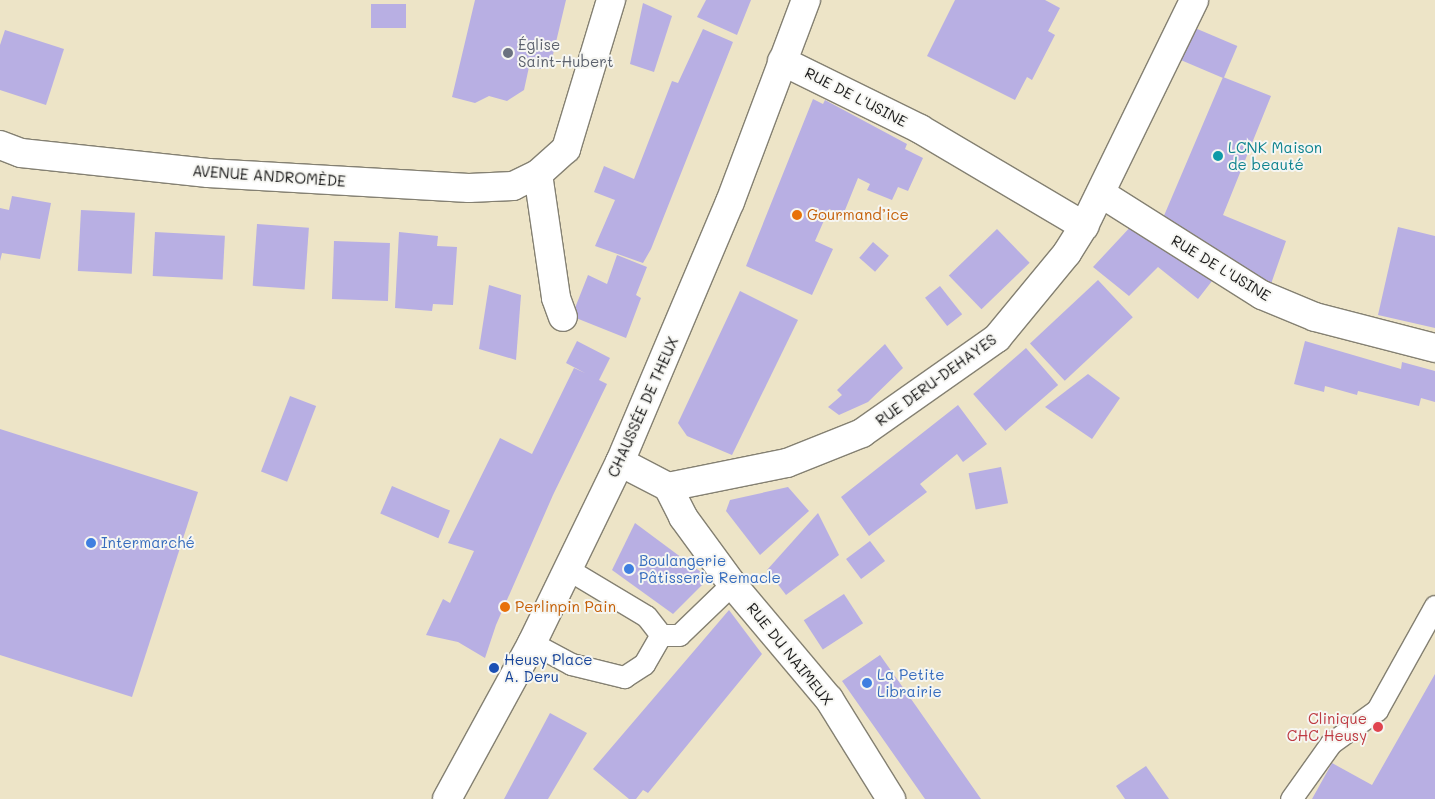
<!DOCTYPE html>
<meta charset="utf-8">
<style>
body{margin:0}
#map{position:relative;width:1435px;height:799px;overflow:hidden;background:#ede4c7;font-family:Mali,sans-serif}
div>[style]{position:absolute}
.building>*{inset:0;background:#b8afe3;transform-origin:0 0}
.roads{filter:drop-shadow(1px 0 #848072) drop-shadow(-1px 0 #848072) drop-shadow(0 1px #848072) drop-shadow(0 -1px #848072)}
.service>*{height:21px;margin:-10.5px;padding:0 10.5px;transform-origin:10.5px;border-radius:10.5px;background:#fff}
.minor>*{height:28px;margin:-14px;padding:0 14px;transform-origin:14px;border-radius:14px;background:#fff}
.secondary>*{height:28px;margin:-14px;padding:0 14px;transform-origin:14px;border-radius:14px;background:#fff}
.dots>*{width:14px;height:14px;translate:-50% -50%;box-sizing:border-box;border:2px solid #f6f6f2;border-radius:50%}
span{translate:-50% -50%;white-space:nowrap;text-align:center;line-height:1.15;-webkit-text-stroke:4px #f6f6f2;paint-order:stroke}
.worship-label{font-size:15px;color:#5b616d}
.left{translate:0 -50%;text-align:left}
.street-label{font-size:15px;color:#1c1c1c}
.culture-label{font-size:15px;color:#0d838f}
.food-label{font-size:15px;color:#c56008}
.shop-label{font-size:15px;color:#366cbe}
.transit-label{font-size:15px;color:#164399}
.health-label{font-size:15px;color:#be3a42}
.right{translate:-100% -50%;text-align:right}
</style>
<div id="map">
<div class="building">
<i style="clip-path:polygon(475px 0,566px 0,551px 63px,541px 69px,529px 67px,524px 90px,507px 101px,489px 96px,475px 103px,452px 97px)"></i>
<i style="clip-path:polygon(706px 0,751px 0,737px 35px,697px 17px)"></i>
<i style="clip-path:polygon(955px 0,1045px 0,1060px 8px,1048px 31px,1055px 35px,1032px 80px,1027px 77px,1015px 100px,927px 56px)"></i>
<i style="clip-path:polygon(643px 3px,672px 16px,654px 72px,630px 64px)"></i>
<i style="left:371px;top:4px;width:35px;height:24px"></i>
<i style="left:1195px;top:28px;width:46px;height:35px;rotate:23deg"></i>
<i style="clip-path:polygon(703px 29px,733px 42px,651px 249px,643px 263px,595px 246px,615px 200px,594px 192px,604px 166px,634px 179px,672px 81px,678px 83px)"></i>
<i style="clip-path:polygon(5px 30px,64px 49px,46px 105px,0 90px,0 45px)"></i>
<i style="clip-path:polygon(1223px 77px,1271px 96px,1223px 215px,1286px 241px,1271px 284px,1163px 218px)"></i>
<i style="clip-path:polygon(813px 99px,823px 104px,825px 100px,907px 144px,905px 149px,923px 158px,908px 191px,898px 187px,892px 200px,867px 190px,870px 184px,858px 178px,843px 215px,829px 209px,815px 241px,833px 249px,812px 295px,746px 266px)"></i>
<i style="clip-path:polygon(12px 196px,51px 203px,40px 259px,2px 253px,0 261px,0 208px,9px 210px)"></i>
<i style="left:81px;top:210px;width:54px;height:61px;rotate:3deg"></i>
<i style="clip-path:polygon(1134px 223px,1169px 253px,1212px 281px,1198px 299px,1158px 267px,1129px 296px,1093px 267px)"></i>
<i style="left:257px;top:224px;width:52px;height:62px;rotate:4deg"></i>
<i style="clip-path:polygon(1398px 227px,1435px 236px,1435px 328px,1378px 315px)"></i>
<i style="left:997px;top:229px;width:47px;height:67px;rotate:46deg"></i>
<i style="left:155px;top:232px;width:70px;height:44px;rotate:3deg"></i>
<i style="clip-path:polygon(399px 232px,438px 236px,437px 246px,457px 247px,453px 305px,433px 304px,432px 311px,395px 308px)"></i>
<i style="left:334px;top:241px;width:56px;height:58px;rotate:2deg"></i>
<i style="left:873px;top:242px;width:21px;height:21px;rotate:41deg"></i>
<i style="clip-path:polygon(617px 255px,647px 267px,636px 295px,641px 298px,626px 338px,576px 318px,573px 313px,588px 275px,607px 284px)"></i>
<i style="left:1098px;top:280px;width:51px;height:93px;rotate:47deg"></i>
<i style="clip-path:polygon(489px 285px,521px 295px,516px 360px,479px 349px)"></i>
<i style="left:940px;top:286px;width:36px;height:19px;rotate:52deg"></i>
<i style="clip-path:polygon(740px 291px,798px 320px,732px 455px,687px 436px,678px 423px)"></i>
<i style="clip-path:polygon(577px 341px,610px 358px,599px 380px,607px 384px,553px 495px,496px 625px,485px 658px,458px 642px,426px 635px,443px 599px,450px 603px,474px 551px,448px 543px,500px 438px,532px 454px,574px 368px,585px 373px,566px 363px)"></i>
<i style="clip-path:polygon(1305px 341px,1401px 369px,1402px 362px,1435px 371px,1435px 402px,1421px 398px,1419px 406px,1358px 391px,1357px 395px,1325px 386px,1324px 392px,1294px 384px)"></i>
<i style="clip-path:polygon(885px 344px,903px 368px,868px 402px,839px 415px,828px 407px,842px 395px,837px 390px)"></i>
<i style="left:1026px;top:348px;width:49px;height:70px;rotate:49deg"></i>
<i style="clip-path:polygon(1088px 374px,1120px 398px,1092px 439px,1045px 407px)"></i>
<i style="left:290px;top:396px;width:28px;height:81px;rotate:21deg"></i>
<i style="clip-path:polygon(958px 405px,987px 444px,963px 462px,957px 454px,920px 484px,927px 492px,869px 536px,841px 497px)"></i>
<i style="clip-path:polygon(0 429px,198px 492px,132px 697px,0 655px)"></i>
<i style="left:1001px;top:467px;width:37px;height:33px;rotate:79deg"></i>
<i style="left:392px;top:486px;width:63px;height:30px;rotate:23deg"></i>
<i style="clip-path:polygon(788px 487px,809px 511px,760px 555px,726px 511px,730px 500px)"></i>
<i style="clip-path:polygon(818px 513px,839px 555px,786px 595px,767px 570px)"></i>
<i style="clip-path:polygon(635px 523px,709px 578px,673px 614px,612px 570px)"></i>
<i style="left:870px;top:541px;width:25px;height:30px;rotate:53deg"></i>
<i style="left:844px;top:594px;width:35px;height:48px;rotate:57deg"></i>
<i style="clip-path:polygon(729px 610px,762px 654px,648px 793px,643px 790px,636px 799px,629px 799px,593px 769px)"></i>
<i style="clip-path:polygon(880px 655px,916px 706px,981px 799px,925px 799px,878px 732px,842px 681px)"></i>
<i style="clip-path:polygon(1435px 674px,1435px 799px,1312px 799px,1332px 763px,1372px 785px)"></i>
<i style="clip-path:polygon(550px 713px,587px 733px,548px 799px,504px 799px)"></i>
<i style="clip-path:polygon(1146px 766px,1169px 799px,1125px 799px,1116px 786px)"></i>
</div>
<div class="roads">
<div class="service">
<i style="left:661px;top:635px;width:18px"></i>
<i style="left:679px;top:635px;width:74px;rotate:-43.9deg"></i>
<i style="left:532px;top:643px;width:44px;rotate:28.3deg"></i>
<i style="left:571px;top:664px;width:55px;rotate:13.8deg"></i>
<i style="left:624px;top:677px;width:24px;rotate:-33deg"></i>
<i style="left:644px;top:664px;width:34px;rotate:-60deg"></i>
<i style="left:661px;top:635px;width:24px;rotate:-128deg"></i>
<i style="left:646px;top:616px;width:90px;rotate:-149.1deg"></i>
<i style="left:1291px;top:799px;width:69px;rotate:-54.5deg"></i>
<i style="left:1331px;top:743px;width:57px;rotate:-35.7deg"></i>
<i style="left:1377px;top:710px;width:119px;rotate:-60.9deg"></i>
</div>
<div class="minor">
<i style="left:782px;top:61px;width:154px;rotate:26.2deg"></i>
<i style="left:920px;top:129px;width:191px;rotate:30.6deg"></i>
<i style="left:0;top:145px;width:22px;rotate:21deg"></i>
<i style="left:21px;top:153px;width:188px;rotate:6.1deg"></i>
<i style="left:208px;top:173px;width:261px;rotate:3.3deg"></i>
<i style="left:469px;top:188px;width:44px;rotate:-2.6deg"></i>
<i style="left:513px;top:186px;width:28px;rotate:-26deg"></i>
<i style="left:538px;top:174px;width:38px;rotate:-42deg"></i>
<i style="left:566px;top:149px;width:156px;rotate:-73.2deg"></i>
<i style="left:538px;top:174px;width:125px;rotate:81.7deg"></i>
<i style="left:556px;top:298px;width:20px;rotate:70deg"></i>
<i style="left:1102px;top:194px;width:189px;rotate:32.3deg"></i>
<i style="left:1262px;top:295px;width:57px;rotate:22.5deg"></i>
<i style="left:1315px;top:317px;width:124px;rotate:14.5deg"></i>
<i style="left:620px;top:462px;width:54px;rotate:27.5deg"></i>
<i style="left:668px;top:487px;width:121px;rotate:-11.4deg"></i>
<i style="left:787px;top:463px;width:81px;rotate:-21.8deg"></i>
<i style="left:862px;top:433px;width:165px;rotate:-35.1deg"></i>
<i style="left:997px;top:338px;width:110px;rotate:-50.5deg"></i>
<i style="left:1067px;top:253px;width:32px;rotate:-58deg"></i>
<i style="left:1084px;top:226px;width:251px;rotate:-64deg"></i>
<i style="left:668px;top:487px;width:34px;rotate:63deg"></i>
<i style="left:683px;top:517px;width:83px;rotate:53.8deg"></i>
<i style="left:732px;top:584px;width:150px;rotate:49.9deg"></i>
<i style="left:829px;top:699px;width:118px;rotate:58.2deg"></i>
</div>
<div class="secondary">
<i style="left:447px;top:799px;width:178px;rotate:-61.4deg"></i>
<i style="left:532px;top:643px;width:201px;rotate:-64.1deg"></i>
<i style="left:620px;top:462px;width:282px;rotate:-67.1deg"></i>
<i style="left:730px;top:202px;width:216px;rotate:-69.4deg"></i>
</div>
</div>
<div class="dots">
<i style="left:508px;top:53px;background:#6b7280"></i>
<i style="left:1218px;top:156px;background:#0f9aa8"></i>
<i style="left:797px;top:215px;background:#e8710a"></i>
<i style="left:91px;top:543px;background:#3f7fe0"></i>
<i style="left:629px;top:569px;background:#3f7fe0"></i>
<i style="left:505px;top:607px;background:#e8710a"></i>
<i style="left:494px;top:668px;background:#1a4fb4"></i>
<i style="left:867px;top:683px;background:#3f7fe0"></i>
<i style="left:1378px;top:727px;background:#e0444e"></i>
</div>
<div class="worship-label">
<span class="left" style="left:518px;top:53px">Église<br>Saint-Hubert</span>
</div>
<div class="street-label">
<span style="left:856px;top:97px;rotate:27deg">RUE DE L'USINE</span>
<span style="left:269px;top:176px;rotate:4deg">AVENUE ANDROMÈDE</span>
<span style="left:1221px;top:268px;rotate:31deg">RUE DE L'USINE</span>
<span style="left:936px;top:380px;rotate:-36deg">RUE DERU-DEHAYES</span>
<span style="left:643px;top:407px;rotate:-66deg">CHAUSSÉE DE THEUX</span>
<span style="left:790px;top:654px;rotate:51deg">RUE DU NAIMEUX</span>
</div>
<div class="culture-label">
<span class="left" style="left:1228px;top:156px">LCNK Maison<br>de beauté</span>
</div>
<div class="food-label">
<span class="left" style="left:807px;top:215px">Gourmand’ice</span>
<span class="left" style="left:515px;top:607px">Perlinpin Pain</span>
</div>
<div class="shop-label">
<span class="left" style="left:101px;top:543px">Intermarché</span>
<span class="left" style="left:639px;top:569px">Boulangerie<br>Pâtisserie Remacle</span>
<span class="left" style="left:877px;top:683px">La Petite<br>Librairie</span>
</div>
<div class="transit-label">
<span class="left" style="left:504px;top:668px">Heusy Place<br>A. Deru</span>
</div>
<div class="health-label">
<span class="right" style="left:1367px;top:727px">Clinique<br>CHC Heusy</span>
</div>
</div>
